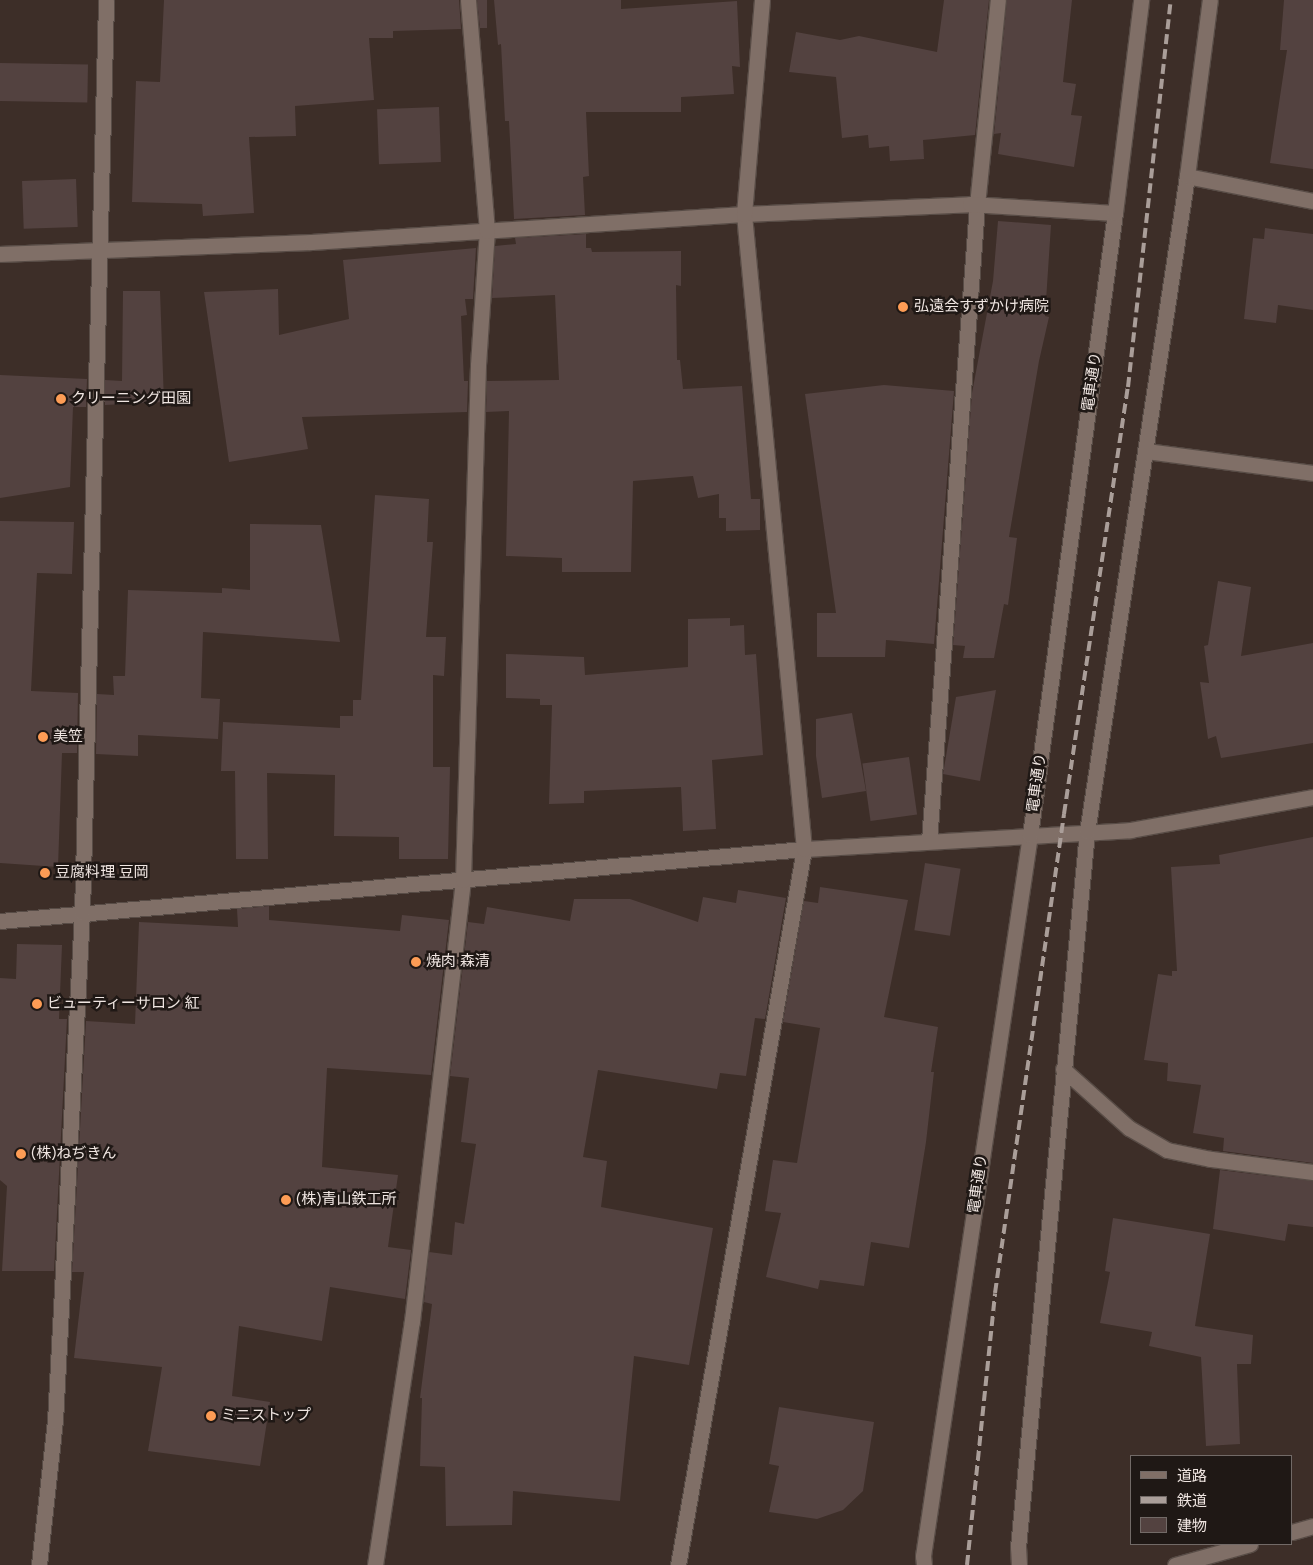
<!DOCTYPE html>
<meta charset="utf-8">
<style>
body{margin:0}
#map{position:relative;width:1313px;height:1565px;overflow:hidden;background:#3d2e28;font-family:Figtree,"Noto Sans JP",sans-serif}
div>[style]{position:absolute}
.building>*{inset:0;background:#534240;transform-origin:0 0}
.roads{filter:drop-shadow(1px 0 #584c46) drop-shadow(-1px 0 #584c46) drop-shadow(0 1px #584c46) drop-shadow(0 -1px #584c46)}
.pedestrian>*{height:15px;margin:-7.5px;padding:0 7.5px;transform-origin:7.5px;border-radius:7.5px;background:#806f67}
.minor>*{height:15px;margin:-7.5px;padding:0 7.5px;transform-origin:7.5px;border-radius:7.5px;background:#806f67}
.tertiary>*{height:15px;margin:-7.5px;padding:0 7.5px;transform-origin:7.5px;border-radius:7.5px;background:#806f67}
.rail>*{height:4px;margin-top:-2px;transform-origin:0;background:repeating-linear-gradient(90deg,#aa9e99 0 10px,transparent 0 15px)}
.dots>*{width:14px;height:14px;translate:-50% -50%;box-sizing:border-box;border:2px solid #1f1815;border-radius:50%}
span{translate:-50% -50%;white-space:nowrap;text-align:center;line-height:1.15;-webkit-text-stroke:5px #1f1815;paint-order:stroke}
.poi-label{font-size:15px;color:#efe5e1}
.left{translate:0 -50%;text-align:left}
.street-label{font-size:15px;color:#efe5e1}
.legend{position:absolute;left:1130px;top:1455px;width:162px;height:90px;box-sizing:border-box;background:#1f1815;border:1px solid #726a67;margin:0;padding:6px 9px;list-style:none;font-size:15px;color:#efe5e1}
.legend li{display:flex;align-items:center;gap:10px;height:25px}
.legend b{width:25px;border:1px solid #726a67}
</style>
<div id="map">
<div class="building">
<i style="clip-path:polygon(164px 0,459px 0,461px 29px,393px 31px,393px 38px,369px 38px,374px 100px,295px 106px,296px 136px,249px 137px,254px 213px,203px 216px,202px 204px,132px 202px,136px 81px,160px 82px)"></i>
<i style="clip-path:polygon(477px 0,487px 0,487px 28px,480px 28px)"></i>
<i style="clip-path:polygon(494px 0,621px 0,621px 9px,737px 1px,740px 67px,732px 66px,734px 94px,681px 97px,681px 112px,586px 112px,589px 176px,583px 177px,585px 215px,514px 219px,509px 121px,505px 121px,501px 44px,498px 45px)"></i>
<i style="clip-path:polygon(944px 0,989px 0,975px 135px,923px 140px,924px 159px,890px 161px,889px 146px,869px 148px,868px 135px,842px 138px,836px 77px,789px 72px,796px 32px,840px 40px,859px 36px,937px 52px)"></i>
<i style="clip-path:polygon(1007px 0,1072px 0,1063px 82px,1076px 84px,1071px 115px,1082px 116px,1074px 167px,998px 154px,1001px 133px,994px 134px)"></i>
<i style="clip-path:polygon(1284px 0,1313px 0,1313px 169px,1270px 163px,1287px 50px,1280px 50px)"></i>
<i style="left:0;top:63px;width:88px;height:38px;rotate:1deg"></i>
<i style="left:439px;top:107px;width:55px;height:62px;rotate:88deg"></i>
<i style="left:76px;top:179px;width:48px;height:54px;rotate:88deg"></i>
<i style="clip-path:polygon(998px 221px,1051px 225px,1045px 316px,1049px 317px,1039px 361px,1009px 537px,1017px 538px,1008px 605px,1004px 604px,994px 658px,963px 658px,965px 646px,953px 645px,972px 393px,993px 281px)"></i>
<i style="clip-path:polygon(1265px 228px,1313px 234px,1313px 310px,1278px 305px,1276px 323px,1244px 319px,1253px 238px,1264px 239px)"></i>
<i style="clip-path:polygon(586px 234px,586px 248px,591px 248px,592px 252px,681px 251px,681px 286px,676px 285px,677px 360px,680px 360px,683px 389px,742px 386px,751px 499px,760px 499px,760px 530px,726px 531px,726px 518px,719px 518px,719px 494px,698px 498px,693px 476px,633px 481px,631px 572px,562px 572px,562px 558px,506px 556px,509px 411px,486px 412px,487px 381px,559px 380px,555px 295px,492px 298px,495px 246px,516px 244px,515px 238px)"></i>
<i style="clip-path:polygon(476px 248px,473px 299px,465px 299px,467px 315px,461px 316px,464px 381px,468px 381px,467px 412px,302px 417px,308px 449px,229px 462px,204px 292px,278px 289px,279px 335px,349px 319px,343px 260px)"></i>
<i style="clip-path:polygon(123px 291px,160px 291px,164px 402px,105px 405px,105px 380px,122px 381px)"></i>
<i style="clip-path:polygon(0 375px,87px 379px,86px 407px,73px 407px,70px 487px,0 498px)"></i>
<i style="clip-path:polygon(884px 385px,954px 391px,934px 644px,886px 640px,885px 657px,817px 657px,817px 613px,836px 613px,805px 394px)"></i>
<i style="clip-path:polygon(375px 495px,429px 499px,427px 542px,433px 542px,426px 637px,446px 637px,444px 676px,433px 675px,433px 767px,450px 767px,448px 859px,399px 859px,399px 837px,334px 836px,335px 775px,267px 773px,268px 859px,236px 859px,235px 771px,221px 771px,223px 722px,340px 728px,340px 716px,353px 716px,353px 700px,361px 700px)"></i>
<i style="clip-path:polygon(0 521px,74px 522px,72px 574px,37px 573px,31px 691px,78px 693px,77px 753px,62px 753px,58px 867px,0 863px)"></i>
<i style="clip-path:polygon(250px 524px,321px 525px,340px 642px,203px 632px,201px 698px,220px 699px,218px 739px,138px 735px,138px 756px,96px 754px,97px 694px,114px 695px,113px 676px,125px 676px,128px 590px,222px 593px,222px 588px,250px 590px)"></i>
<i style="clip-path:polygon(1218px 581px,1251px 587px,1241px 656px,1313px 643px,1313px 743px,1221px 758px,1216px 736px,1208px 739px,1200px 682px,1209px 683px,1204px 646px,1208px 645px)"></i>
<i style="clip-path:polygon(730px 618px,730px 626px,744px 625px,745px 655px,756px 654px,763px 755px,712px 760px,716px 829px,683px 831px,681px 787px,584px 791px,584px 803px,549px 804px,552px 705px,540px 705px,540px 699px,506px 698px,506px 654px,584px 657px,585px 675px,688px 667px,688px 619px)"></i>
<i style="clip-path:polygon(996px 690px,980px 781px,943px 774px,956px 697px)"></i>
<i style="clip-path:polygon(852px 713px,866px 791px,822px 798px,816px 756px,816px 719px)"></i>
<i style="left:909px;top:757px;width:58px;height:47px;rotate:82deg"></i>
<i style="clip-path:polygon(1313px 837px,1313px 1163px,1223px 1151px,1224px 1138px,1193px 1133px,1201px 1085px,1167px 1081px,1168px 1063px,1144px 1060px,1158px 974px,1172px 976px,1172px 971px,1177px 971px,1171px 867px,1220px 864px,1219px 855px)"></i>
<i style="left:925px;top:863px;width:36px;height:68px;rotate:9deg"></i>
<i style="clip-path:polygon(820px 887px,908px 900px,884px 1017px,938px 1027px,931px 1072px,934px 1072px,926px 1142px,909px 1248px,871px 1242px,864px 1286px,820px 1280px,818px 1289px,766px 1277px,781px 1213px,765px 1211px,773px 1160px,797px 1163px,820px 1028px,783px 1022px,804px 901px,818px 903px)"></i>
<i style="clip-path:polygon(738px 890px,786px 898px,765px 1019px,755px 1018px,746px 1076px,720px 1073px,717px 1089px,598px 1070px,583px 1157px,607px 1161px,601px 1207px,713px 1228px,689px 1365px,634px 1356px,620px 1501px,513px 1491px,512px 1525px,446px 1526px,445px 1467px,420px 1466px,422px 1398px,420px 1398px,432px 1304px,424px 1302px,429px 1252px,452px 1255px,455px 1222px,464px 1224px,476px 1144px,461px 1142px,469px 1078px,450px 1076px,468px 922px,484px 924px,487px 907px,570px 921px,574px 899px,630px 899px,698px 922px,703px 897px,736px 903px)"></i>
<i style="clip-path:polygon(269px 906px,269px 920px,400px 931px,402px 915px,449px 920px,431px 1075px,327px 1068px,322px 1167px,398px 1175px,388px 1247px,411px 1250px,405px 1299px,330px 1287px,322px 1341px,239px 1326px,232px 1396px,270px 1402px,260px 1466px,148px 1451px,162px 1367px,74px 1358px,84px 1272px,72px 1272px,86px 1021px,135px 1024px,139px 922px,238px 927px,237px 909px)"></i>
<i style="clip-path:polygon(17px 944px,62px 945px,59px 1019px,67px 1019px,54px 1271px,2px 1271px,7px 1186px,0 1180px,0 978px,16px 979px)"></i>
<i style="clip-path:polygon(1220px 1170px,1313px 1181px,1313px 1227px,1288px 1224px,1285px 1241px,1213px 1229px)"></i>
<i style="clip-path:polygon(1113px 1218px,1210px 1234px,1195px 1326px,1253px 1335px,1251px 1364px,1237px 1364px,1240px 1444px,1206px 1446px,1201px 1357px,1149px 1346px,1152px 1332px,1100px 1323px,1110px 1272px,1105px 1271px)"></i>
<i style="clip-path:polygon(779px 1407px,874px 1422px,863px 1491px,843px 1510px,817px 1519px,769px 1512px,779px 1466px,769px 1464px)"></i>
</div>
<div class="roads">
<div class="pedestrian">
<i style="left:929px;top:841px;width:638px;rotate:-85.68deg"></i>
<i style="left:977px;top:205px;width:206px;rotate:-84.2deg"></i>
</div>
<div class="minor">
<i style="left:1187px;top:176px;width:128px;rotate:11.2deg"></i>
<i style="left:0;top:254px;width:311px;rotate:-2.2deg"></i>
<i style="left:311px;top:242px;width:434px;rotate:-3.7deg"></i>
<i style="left:744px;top:214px;width:226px;rotate:-2.5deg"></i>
<i style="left:970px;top:204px;width:145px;rotate:3.6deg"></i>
<i style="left:1146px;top:451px;width:168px;rotate:7.5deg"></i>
<i style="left:0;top:921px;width:807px;rotate:-5.12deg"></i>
<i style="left:804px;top:849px;width:327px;rotate:-3.3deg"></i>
<i style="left:1130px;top:830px;width:186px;rotate:-10.2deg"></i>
<i style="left:1063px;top:1069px;width:89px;rotate:41.8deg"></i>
<i style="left:1129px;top:1128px;width:44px;rotate:30.1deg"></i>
<i style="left:1167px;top:1150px;width:45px;rotate:11.6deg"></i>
<i style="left:1211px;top:1159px;width:103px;rotate:7.3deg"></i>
<i style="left:39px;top:1565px;width:145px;rotate:-83.7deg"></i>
<i style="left:55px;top:1421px;width:509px;rotate:-86.96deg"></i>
<i style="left:82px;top:913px;width:913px;rotate:-88.49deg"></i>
<i style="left:375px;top:1565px;width:247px;rotate:-81.4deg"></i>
<i style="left:412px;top:1321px;width:444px;rotate:-83.4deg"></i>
<i style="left:463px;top:880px;width:515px;rotate:-88.33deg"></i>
<i style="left:478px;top:365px;width:134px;rotate:-86.2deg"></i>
<i style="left:487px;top:231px;width:232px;rotate:-94.7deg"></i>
<i style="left:678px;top:1565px;width:727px;rotate:-80.02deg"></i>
<i style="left:804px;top:849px;width:638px;rotate:-95.4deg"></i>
<i style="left:744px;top:214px;width:215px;rotate:-85.2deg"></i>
</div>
<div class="tertiary">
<i style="left:1292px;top:1532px;width:22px;rotate:-16deg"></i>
<i style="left:924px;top:1565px;width:9px;rotate:-96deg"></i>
<i style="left:923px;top:1556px;width:729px;rotate:-81.56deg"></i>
<i style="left:1030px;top:835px;width:628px;rotate:-82.22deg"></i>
<i style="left:1115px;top:213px;width:215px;rotate:-83deg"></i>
<i style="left:1019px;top:1565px;width:18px;rotate:-93deg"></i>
<i style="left:1018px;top:1547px;width:718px;rotate:-84.49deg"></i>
<i style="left:1087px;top:832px;width:664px;rotate:-81.33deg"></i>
<i style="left:1187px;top:176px;width:177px;rotate:-82.6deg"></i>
<i style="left:1175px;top:1565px;width:78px;rotate:-15.6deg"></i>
</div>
</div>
<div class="rail">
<i style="left:967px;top:1565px;width:273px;rotate:-84.1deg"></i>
<i style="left:995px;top:1293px;width:484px;rotate:-81.8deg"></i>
<i style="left:1064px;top:814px;width:432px;rotate:-81.5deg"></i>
<i style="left:1128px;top:387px;width:389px;rotate:-83.7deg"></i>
</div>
<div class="dots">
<i style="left:903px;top:307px;background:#fd9c55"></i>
<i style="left:61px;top:399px;background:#fd9c55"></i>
<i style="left:43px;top:737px;background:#fd9c55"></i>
<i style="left:45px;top:873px;background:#fd9c55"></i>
<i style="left:416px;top:962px;background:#fd9c55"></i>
<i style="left:37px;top:1004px;background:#fd9c55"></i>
<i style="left:21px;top:1154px;background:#fd9c55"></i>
<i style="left:286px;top:1200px;background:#fd9c55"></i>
<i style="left:211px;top:1416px;background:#fd9c55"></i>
</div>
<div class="poi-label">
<span class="left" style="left:914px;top:307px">弘遠会すずかけ病院</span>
<span class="left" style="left:71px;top:399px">クリーニング田園</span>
<span class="left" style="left:53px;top:737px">美笠</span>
<span class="left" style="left:55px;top:873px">豆腐料理 豆岡</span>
<span class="left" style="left:426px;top:962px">焼肉 森清</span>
<span class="left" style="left:47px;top:1004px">ビューティーサロン 紅</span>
<span class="left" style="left:31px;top:1154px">(株)ねぢきん</span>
<span class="left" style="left:296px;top:1200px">(株)青山鉄工所</span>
<span class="left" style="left:221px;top:1416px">ミニストップ</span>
</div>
<div class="street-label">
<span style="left:1092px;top:382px;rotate:-82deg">電車通り</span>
<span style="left:1037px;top:783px;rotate:-82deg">電車通り</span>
<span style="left:978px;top:1184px;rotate:-82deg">電車通り</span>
</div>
<ul class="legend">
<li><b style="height:6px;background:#806f67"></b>道路</li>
<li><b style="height:6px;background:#aa9e99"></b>鉄道</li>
<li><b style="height:14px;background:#534240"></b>建物</li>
</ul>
</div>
